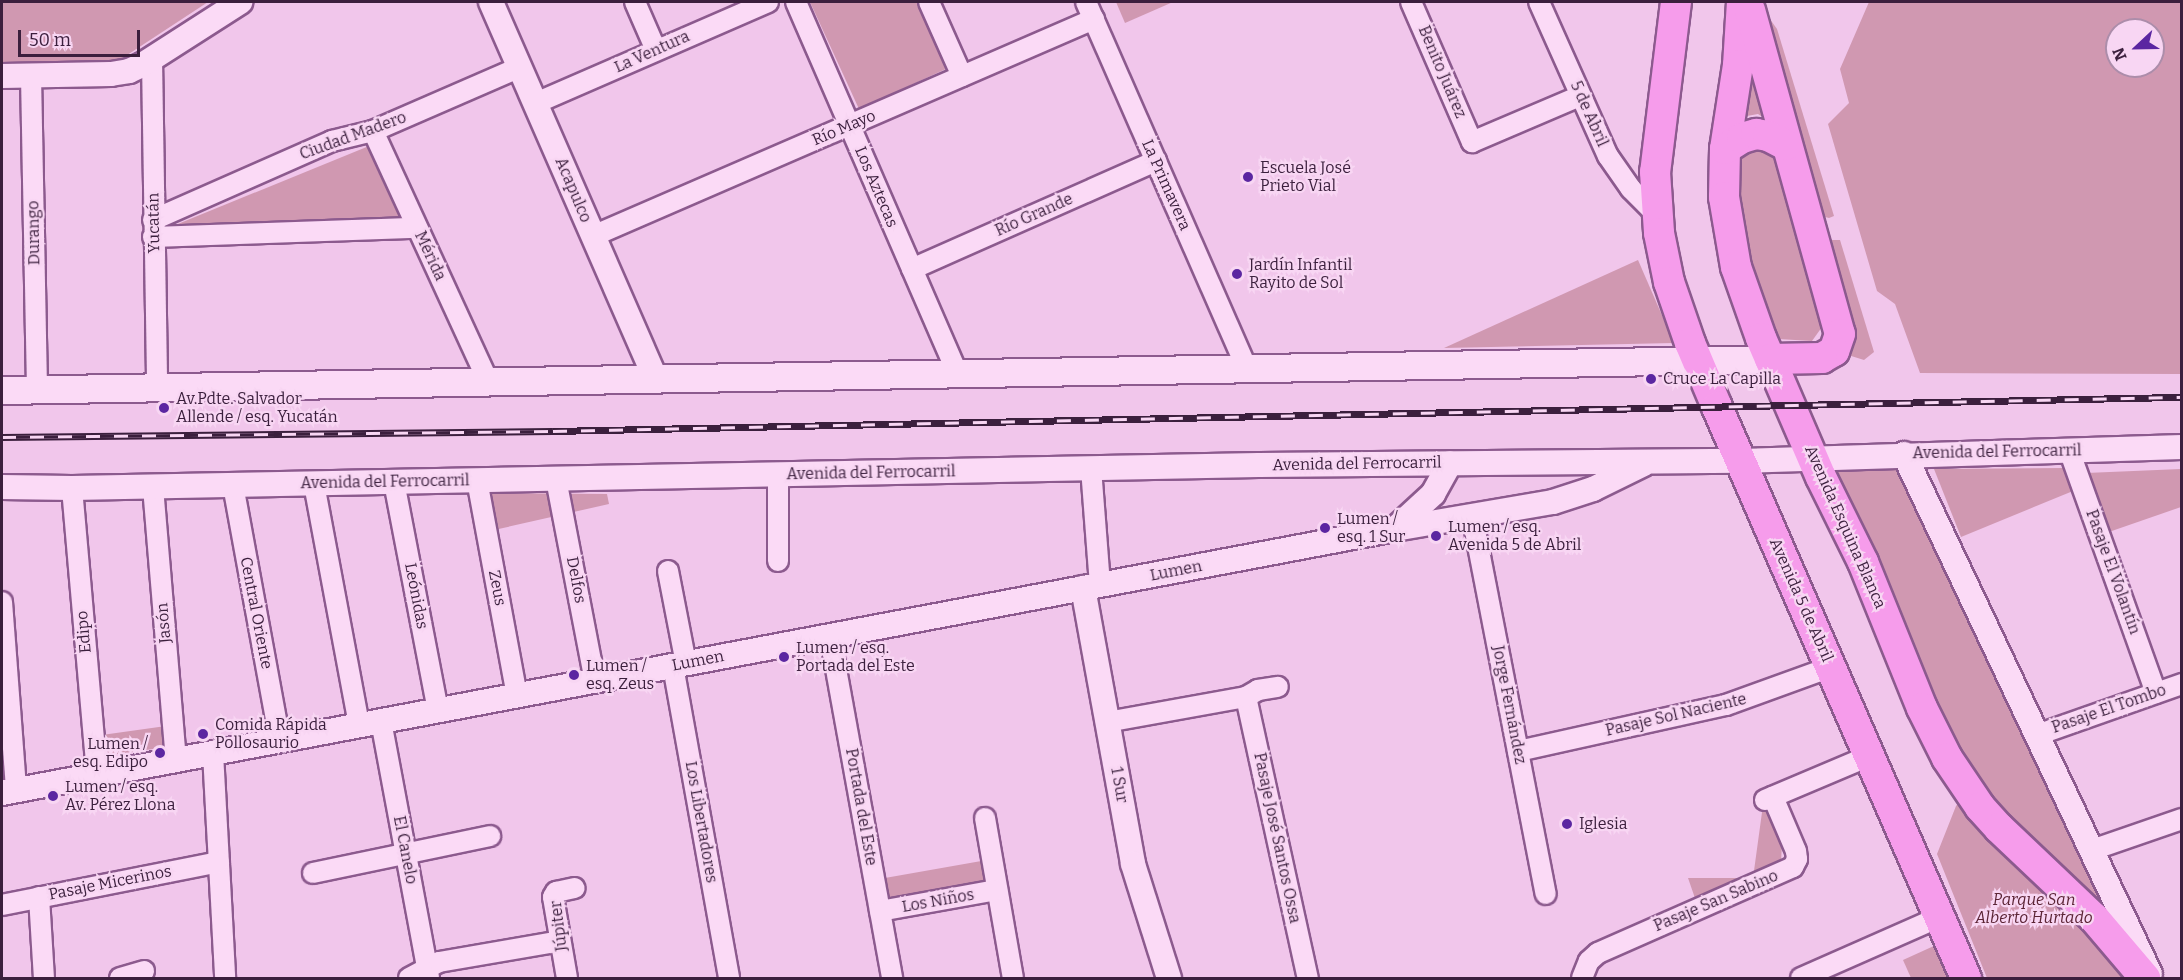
<!DOCTYPE html>
<meta charset="utf-8">
<style>
body{margin:0}
#map{position:relative;width:2183px;height:980px;overflow:hidden;background:#f1c6eb;font-family:Bitter,serif}
div>[style]{position:absolute}
.green>*{inset:0;background:#d098b1;transform-origin:0 0}
.roads{filter:drop-shadow(2px 0 #8c5a8e) drop-shadow(-2px 0 #8c5a8e) drop-shadow(0 2px #8c5a8e) drop-shadow(0 -2px #8c5a8e)}
.minor>*{height:20px;margin:-10px;padding:0 10px;transform-origin:10px;border-radius:10px;background:#fbdaf6}
.tertiary>*{height:24px;margin:-12px;padding:0 12px;transform-origin:12px;border-radius:12px;background:#fbdaf6}
.secondary>*{height:27px;margin:-13.5px;padding:0 13.5px;transform-origin:13.5px;border-radius:13.5px;background:#fbdaf6}
.primary>*{height:30px;margin:-15px;padding:0 15px;transform-origin:15px;border-radius:15px;background:#f69ceb}
.rail>*{height:7px;margin-top:-3.5px;transform-origin:0;background:repeating-linear-gradient(90deg,#f8d6f3 0 14px,#3b1f3d 0 28px);box-sizing:border-box;border-block:2px solid #3b1f3d}
.dots>*{width:16px;height:16px;translate:-50% -50%;box-sizing:border-box;border:3px solid #f8d6f3;border-radius:50%}
span{translate:-50% -50%;white-space:nowrap;text-align:center;line-height:1.15;-webkit-text-stroke:4.5px #f8d6f3;paint-order:stroke}
.street-label{font-size:16px;color:#3b1f3d}
.poi-label{font-size:16px;color:#3b1f3d}
.left{translate:0 -50%;text-align:left}
.right{translate:-100% -50%;text-align:right}
.park-label{font-size:16px;color:#5b2435;font-style:italic}
.frame{position:absolute;inset:0;border:3px solid #3b1f3d;pointer-events:none}
.north{position:absolute;left:2105px;top:18px;width:60px;height:60px;box-sizing:border-box;background:#f8d6f3;border:2px solid #ac8daa;border-radius:50%;rotate:248deg;font-size:16px;font-weight:700;line-height:24px;text-align:center;color:#3b1f3d}
.north::after{content:'';display:block;margin:auto;width:21px;height:27px;background:#5b26a1;clip-path:polygon(50% 0,100% 100%,50% 72%,0 100%)}
.scale{position:absolute;left:18px;top:30px;width:122px;height:27px;box-sizing:border-box;border:3px solid #3b1f3d;border-top:0;padding-left:8px;font-size:18px;line-height:21px;white-space:nowrap;color:#3b1f3d;-webkit-text-stroke:4px #f8d6f3;paint-order:stroke}
</style>
<div id="map">
<div class="green">
<i style="clip-path:polygon(2px 2px,208px 2px,115px 63px,2px 67px)"></i>
<i style="clip-path:polygon(810px 2px,918px 2px,948px 68px,859px 109px)"></i>
<i style="clip-path:polygon(1116px 2px,1173px 2px,1125px 23px)"></i>
<i style="clip-path:polygon(evenodd,1869px 2px,2181px 2px,2181px 374px,1920px 373px,1895px 304px,1877px 291px,1828px 124px,1849px 103px,1840px 69px,1869px 2px,2117px 30px,2153px 30px,2153px 66px,2117px 66px,2117px 30px)"></i>
<i style="clip-path:polygon(1767px 15px,1777px 29px,1834px 216px,1829px 218px,1814px 214px)"></i>
<i style="clip-path:polygon(1747px 54px,1770px 122px,1758px 114px,1747px 116px,1739px 123px)"></i>
<i style="clip-path:polygon(1756px 142px,1774px 155px,1824px 312px,1822px 327px,1812px 341px,1778px 339px,1759px 294px,1744px 242px,1738px 191px,1741px 157px,1746px 144px)"></i>
<i style="clip-path:polygon(369px 146px,402px 217px,168px 228px)"></i>
<i style="clip-path:polygon(1830px 240px,1840px 240px,1874px 352px,1864px 360px,1848px 355px)"></i>
<i style="clip-path:polygon(1638px 260px,1674px 343px,1444px 348px)"></i>
<i style="clip-path:polygon(1894px 466px,1905px 476px,2142px 978px,1987px 978px,1937px 854px,1956px 806px,1977px 782px,1936px 709px,1835px 471px)"></i>
<i style="clip-path:polygon(2064px 468px,2073px 491px,1961px 537px,1934px 469px)"></i>
<i style="clip-path:polygon(2181px 469px,2181px 507px,2106px 533px,2086px 473px)"></i>
<i style="clip-path:polygon(488px 493px,607px 494px,609px 504px,494px 530px)"></i>
<i style="left:166px;top:726px;width:21px;height:72px;rotate:82deg"></i>
<i style="clip-path:polygon(1769px 802px,1782px 843px,1781px 863px,1771px 875px,1739px 891px,1697px 904px,1688px 878px,1753px 878px,1763px 805px)"></i>
<i style="left:987px;top:860px;width:29px;height:108px;rotate:80deg"></i>
<i style="clip-path:polygon(1936px 945px,1951px 978px,1911px 978px,1903px 960px)"></i>
</div>
<div class="roads">
<div class="minor">
<i style="left:635px;top:2px;width:52px;rotate:66.4deg"></i>
<i style="left:796px;top:2px;width:404px;rotate:66.5deg"></i>
<i style="left:929px;top:2px;width:81px;rotate:66deg"></i>
<i style="left:1086px;top:2px;width:401px;rotate:66.3deg"></i>
<i style="left:1411px;top:2px;width:153px;rotate:66.5deg"></i>
<i style="left:1472px;top:142px;width:117px;rotate:-23.1deg"></i>
<i style="left:1539px;top:2px;width:169px;rotate:65.9deg"></i>
<i style="left:1608px;top:156px;width:40px;rotate:55.1deg"></i>
<i style="left:1631px;top:189px;width:37px;rotate:45deg"></i>
<i style="left:152px;top:59px;width:329px;rotate:89.1deg"></i>
<i style="left:31px;top:76px;width:314px;rotate:88.9deg"></i>
<i style="left:536px;top:103px;width:253px;rotate:-23.5deg"></i>
<i style="left:373px;top:131px;width:275px;rotate:65.3deg"></i>
<i style="left:153px;top:220px;width:196px;rotate:-23.8deg"></i>
<i style="left:332px;top:141px;width:42px;rotate:-13.7deg"></i>
<i style="left:373px;top:131px;width:160px;rotate:-23.5deg"></i>
<i style="left:593px;top:236px;width:546px;rotate:-23.42deg"></i>
<i style="left:153px;top:237px;width:264px;rotate:-2deg"></i>
<i style="left:912px;top:269px;width:267px;rotate:-23.9deg"></i>
<i style="left:2069px;top:450px;width:258px;rotate:70.3deg"></i>
<i style="left:1091px;top:468px;width:117px;rotate:85.6deg"></i>
<i style="left:778px;top:474px;width:87px;rotate:90deg"></i>
<i style="left:556px;top:479px;width:206px;rotate:79.1deg"></i>
<i style="left:477px;top:480px;width:220px;rotate:79.5deg"></i>
<i style="left:394px;top:482px;width:233px;rotate:79.1deg"></i>
<i style="left:314px;top:484px;width:245px;rotate:79.4deg"></i>
<i style="left:233px;top:485px;width:259px;rotate:79.6deg"></i>
<i style="left:153px;top:487px;width:274px;rotate:85.2deg"></i>
<i style="left:72px;top:488px;width:288px;rotate:85deg"></i>
<i style="left:1472px;top:515px;width:386px;rotate:79deg"></i>
<i style="left:668px;top:571px;width:95px;rotate:79deg"></i>
<i style="left:2px;top:602px;width:189px;rotate:85.7deg"></i>
<i style="left:830px;top:636px;width:348px;rotate:79.7deg"></i>
<i style="left:673px;top:666px;width:317px;rotate:79.8deg"></i>
<i style="left:1246px;top:697px;width:288px;rotate:77.6deg"></i>
<i style="left:381px;top:721px;width:261px;rotate:79.4deg"></i>
<i style="left:1107px;top:722px;width:141px;rotate:-10.2deg"></i>
<i style="left:1246px;top:697px;width:14px;rotate:-30deg"></i>
<i style="left:1258px;top:690px;width:20px;rotate:-9deg"></i>
<i style="left:2037px;top:735px;width:154px;rotate:-19.4deg"></i>
<i style="left:1518px;top:751px;width:213px;rotate:-12.5deg"></i>
<i style="left:1726px;top:705px;width:112px;rotate:-19.9deg"></i>
<i style="left:213px;top:753px;width:225px;rotate:86.9deg"></i>
<i style="left:1765px;top:800px;width:113px;rotate:-22.9deg"></i>
<i style="left:985px;top:818px;width:162px;rotate:80.1deg"></i>
<i style="left:2092px;top:850px;width:95px;rotate:-19deg"></i>
<i style="left:313px;top:873px;width:181px;rotate:-11.8deg"></i>
<i style="left:39px;top:897px;width:81px;rotate:86.5deg"></i>
<i style="left:2px;top:905px;width:221px;rotate:-11.2deg"></i>
<i style="left:880px;top:911px;width:119px;rotate:-10.2deg"></i>
<i style="left:120px;top:978px;width:25px;rotate:-16deg"></i>
<i style="left:409px;top:978px;width:34px;rotate:-28deg"></i>
<i style="left:439px;top:962px;width:123px;rotate:-9.8deg"></i>
<i style="left:567px;top:978px;width:82px;rotate:-99.8deg"></i>
<i style="left:553px;top:897px;width:6px;rotate:-59deg"></i>
<i style="left:556px;top:892px;width:19px;rotate:-12deg"></i>
<i style="left:1582px;top:978px;width:18px;rotate:-68deg"></i>
<i style="left:1589px;top:961px;width:12px;rotate:-42deg"></i>
<i style="left:1598px;top:953px;width:213px;rotate:-23.8deg"></i>
<i style="left:1793px;top:867px;width:9px;rotate:-63deg"></i>
<i style="left:1797px;top:859px;width:8px;rotate:-97deg"></i>
<i style="left:1796px;top:851px;width:59px;rotate:-113.1deg"></i>
<i style="left:1801px;top:978px;width:151px;rotate:-23.8deg"></i>
</div>
<div class="tertiary">
<i style="left:491px;top:2px;width:410px;rotate:66.4deg"></i>
<i style="left:2px;top:76px;width:109px;rotate:-1.1deg"></i>
<i style="left:111px;top:74px;width:18px;rotate:-9deg"></i>
<i style="left:129px;top:71px;width:14px;rotate:-25deg"></i>
<i style="left:142px;top:65px;width:117px;rotate:-32.7deg"></i>
<i style="left:1904px;top:454px;width:575px;rotate:64.68deg"></i>
<i style="left:2px;top:487px;width:70px;rotate:0.8deg"></i>
<i style="left:72px;top:488px;width:1187px;rotate:-1.11deg"></i>
<i style="left:1259px;top:465px;width:481px;rotate:-0.5deg"></i>
<i style="left:1740px;top:461px;width:442px;rotate:-1.8deg"></i>
<i style="left:1397px;top:527px;width:49px;rotate:-42.5deg"></i>
<i style="left:1433px;top:494px;width:35px;rotate:-61deg"></i>
<i style="left:1083px;top:588px;width:280px;rotate:79.7deg"></i>
<i style="left:1133px;top:864px;width:120px;rotate:72.5deg"></i>
<i style="left:2px;top:793px;width:1418px;rotate:-10.73deg"></i>
<i style="left:1395px;top:529px;width:160px;rotate:-9.7deg"></i>
<i style="left:1553px;top:502px;width:42px;rotate:-18deg"></i>
<i style="left:1593px;top:489px;width:55px;rotate:-26.1deg"></i>
</div>
<div class="secondary">
<i style="left:2px;top:390px;width:1768px;rotate:-1deg"></i>
</div>
<div class="primary">
<i style="left:1676px;top:2px;width:171px;rotate:97deg"></i>
<i style="left:1655px;top:172px;width:61px;rotate:86.2deg"></i>
<i style="left:1659px;top:233px;width:50px;rotate:78.5deg"></i>
<i style="left:1669px;top:282px;width:65px;rotate:71deg"></i>
<i style="left:1690px;top:343px;width:69px;rotate:67.1deg"></i>
<i style="left:1717px;top:407px;width:623px;rotate:66.44deg"></i>
<i style="left:1742px;top:2px;width:63px;rotate:93.6deg"></i>
<i style="left:1738px;top:65px;width:85px;rotate:98.8deg"></i>
<i style="left:1725px;top:149px;width:48px;rotate:91.2deg"></i>
<i style="left:1724px;top:197px;width:71px;rotate:80.3deg"></i>
<i style="left:1736px;top:267px;width:75px;rotate:70.6deg"></i>
<i style="left:1761px;top:338px;width:151px;rotate:66.7deg"></i>
<i style="left:1821px;top:477px;width:95px;rotate:63.7deg"></i>
<i style="left:1863px;top:562px;width:157px;rotate:68deg"></i>
<i style="left:1922px;top:708px;width:56px;rotate:63.4deg"></i>
<i style="left:1947px;top:758px;width:59px;rotate:56deg"></i>
<i style="left:1980px;top:807px;width:28px;rotate:48deg"></i>
<i style="left:1999px;top:828px;width:131px;rotate:43.5deg"></i>
<i style="left:2094px;top:918px;width:79px;rotate:49.6deg"></i>
<i style="left:1750px;top:10px;width:336px;rotate:74.5deg"></i>
<i style="left:1840px;top:334px;width:18px;rotate:109deg"></i>
<i style="left:1834px;top:351px;width:14px;rotate:150deg"></i>
<i style="left:1822px;top:358px;width:52px;rotate:178.9deg"></i>
<i style="left:1725px;top:149px;width:20px;rotate:-33deg"></i>
<i style="left:1742px;top:138px;width:15px;rotate:-16deg"></i>
<i style="left:1756px;top:134px;width:12px;rotate:9deg"></i>
<i style="left:1768px;top:136px;width:20px;rotate:27deg"></i>
</div>
</div>
<div class="rail">
<i style="left:2px;top:437px;width:551px;rotate:-0.62deg"></i>
<i style="left:553px;top:431px;width:1629px;rotate:-1.2deg"></i>
</div>
<div class="dots">
<i style="left:1248px;top:177px;background:#5b26a1"></i>
<i style="left:1237px;top:274px;background:#5b26a1"></i>
<i style="left:1651px;top:379px;background:#5b26a1"></i>
<i style="left:164px;top:408px;background:#5b26a1"></i>
<i style="left:1325px;top:528px;background:#5b26a1"></i>
<i style="left:1436px;top:536px;background:#5b26a1"></i>
<i style="left:784px;top:657px;background:#5b26a1"></i>
<i style="left:574px;top:675px;background:#5b26a1"></i>
<i style="left:203px;top:734px;background:#5b26a1"></i>
<i style="left:160px;top:753px;background:#5b26a1"></i>
<i style="left:53px;top:796px;background:#5b26a1"></i>
<i style="left:1567px;top:824px;background:#5b26a1"></i>
</div>
<div class="street-label">
<span style="left:652px;top:52px;rotate:-24deg">La Ventura</span>
<span style="left:1442px;top:72px;rotate:67deg">Benito Juárez</span>
<span style="left:1589px;top:114px;rotate:66deg">5 de Abril</span>
<span style="left:844px;top:128px;rotate:-23deg">Río Mayo</span>
<span style="left:353px;top:136px;rotate:-20deg">Ciudad Madero</span>
<span style="left:1166px;top:185px;rotate:66deg">La Primavera</span>
<span style="left:876px;top:187px;rotate:67deg">Los Aztecas</span>
<span style="left:573px;top:190px;rotate:67deg">Acapulco</span>
<span style="left:1034px;top:215px;rotate:-24deg">Río Grande</span>
<span style="left:154px;top:223px;rotate:-91deg">Yucatán</span>
<span style="left:34px;top:233px;rotate:-91deg">Durango</span>
<span style="left:430px;top:256px;rotate:65deg">Mérida</span>
<span style="left:1997px;top:452px;rotate:-1deg">Avenida del Ferrocarril</span>
<span style="left:1357px;top:464px;rotate:-1deg">Avenida del Ferrocarril</span>
<span style="left:871px;top:473px;rotate:-1deg">Avenida del Ferrocarril</span>
<span style="left:385px;top:482px;rotate:-1deg">Avenida del Ferrocarril</span>
<span style="left:1845px;top:527px;rotate:66deg">Avenida Esquina Blanca</span>
<span style="left:1176px;top:571px;rotate:-11deg">Lumen</span>
<span style="left:2113px;top:572px;rotate:70deg">Pasaje El Volantín</span>
<span style="left:576px;top:580px;rotate:79deg">Delfos</span>
<span style="left:497px;top:588px;rotate:79deg">Zeus</span>
<span style="left:416px;top:596px;rotate:79deg">Leónidas</span>
<span style="left:1801px;top:600px;rotate:66deg">Avenida 5 de Abril</span>
<span style="left:256px;top:613px;rotate:79deg">Central Oriente</span>
<span style="left:164px;top:623px;rotate:-95deg">Jasón</span>
<span style="left:84px;top:632px;rotate:-95deg">Edipo</span>
<span style="left:698px;top:661px;rotate:-11deg">Lumen</span>
<span style="left:1509px;top:705px;rotate:79deg">Jorge Fernández</span>
<span style="left:2109px;top:709px;rotate:-19deg">Pasaje El Tombo</span>
<span style="left:1676px;top:715px;rotate:-13deg">Pasaje Sol Naciente</span>
<span style="left:1119px;top:785px;rotate:80deg">1 Sur</span>
<span style="left:861px;top:807px;rotate:80deg">Portada del Este</span>
<span style="left:701px;top:822px;rotate:80deg">Los Libertadores</span>
<span style="left:1277px;top:838px;rotate:78deg">Pasaje José Santos Ossa</span>
<span style="left:405px;top:850px;rotate:79deg">El Canelo</span>
<span style="left:110px;top:883px;rotate:-11deg">Pasaje Micerinos</span>
<span style="left:938px;top:901px;rotate:-10deg">Los Niños</span>
<span style="left:1716px;top:901px;rotate:-23deg">Pasaje San Sabino</span>
<span style="left:559px;top:926px;rotate:-97deg">Júpiter</span>
</div>
<div class="poi-label">
<span class="left" style="left:1260px;top:177px">Escuela José<br>Prieto Vial</span>
<span class="left" style="left:1249px;top:274px">Jardín Infantil<br>Rayito de Sol</span>
<span class="left" style="left:1663px;top:379px">Cruce La Capilla</span>
<span class="left" style="left:176px;top:408px">Av.Pdte. Salvador<br>Allende / esq. Yucatán</span>
<span class="left" style="left:1337px;top:528px">Lumen /<br>esq. 1 Sur</span>
<span class="left" style="left:1448px;top:536px">Lumen / esq.<br>Avenida 5 de Abril</span>
<span class="left" style="left:796px;top:657px">Lumen / esq.<br>Portada del Este</span>
<span class="left" style="left:586px;top:675px">Lumen /<br>esq. Zeus</span>
<span class="left" style="left:215px;top:734px">Comida Rápida<br>Pollosaurio</span>
<span class="right" style="left:148px;top:753px">Lumen /<br>esq. Edipo</span>
<span class="left" style="left:65px;top:796px">Lumen / esq.<br>Av. Pérez Llona</span>
<span class="left" style="left:1579px;top:824px">Iglesia</span>
</div>
<div class="park-label">
<span style="left:2034px;top:909px">Parque San<br>Alberto Hurtado</span>
</div>
<div class="frame"></div>
<div class="north">N</div>
<div class="scale">50 m</div>
</div>
